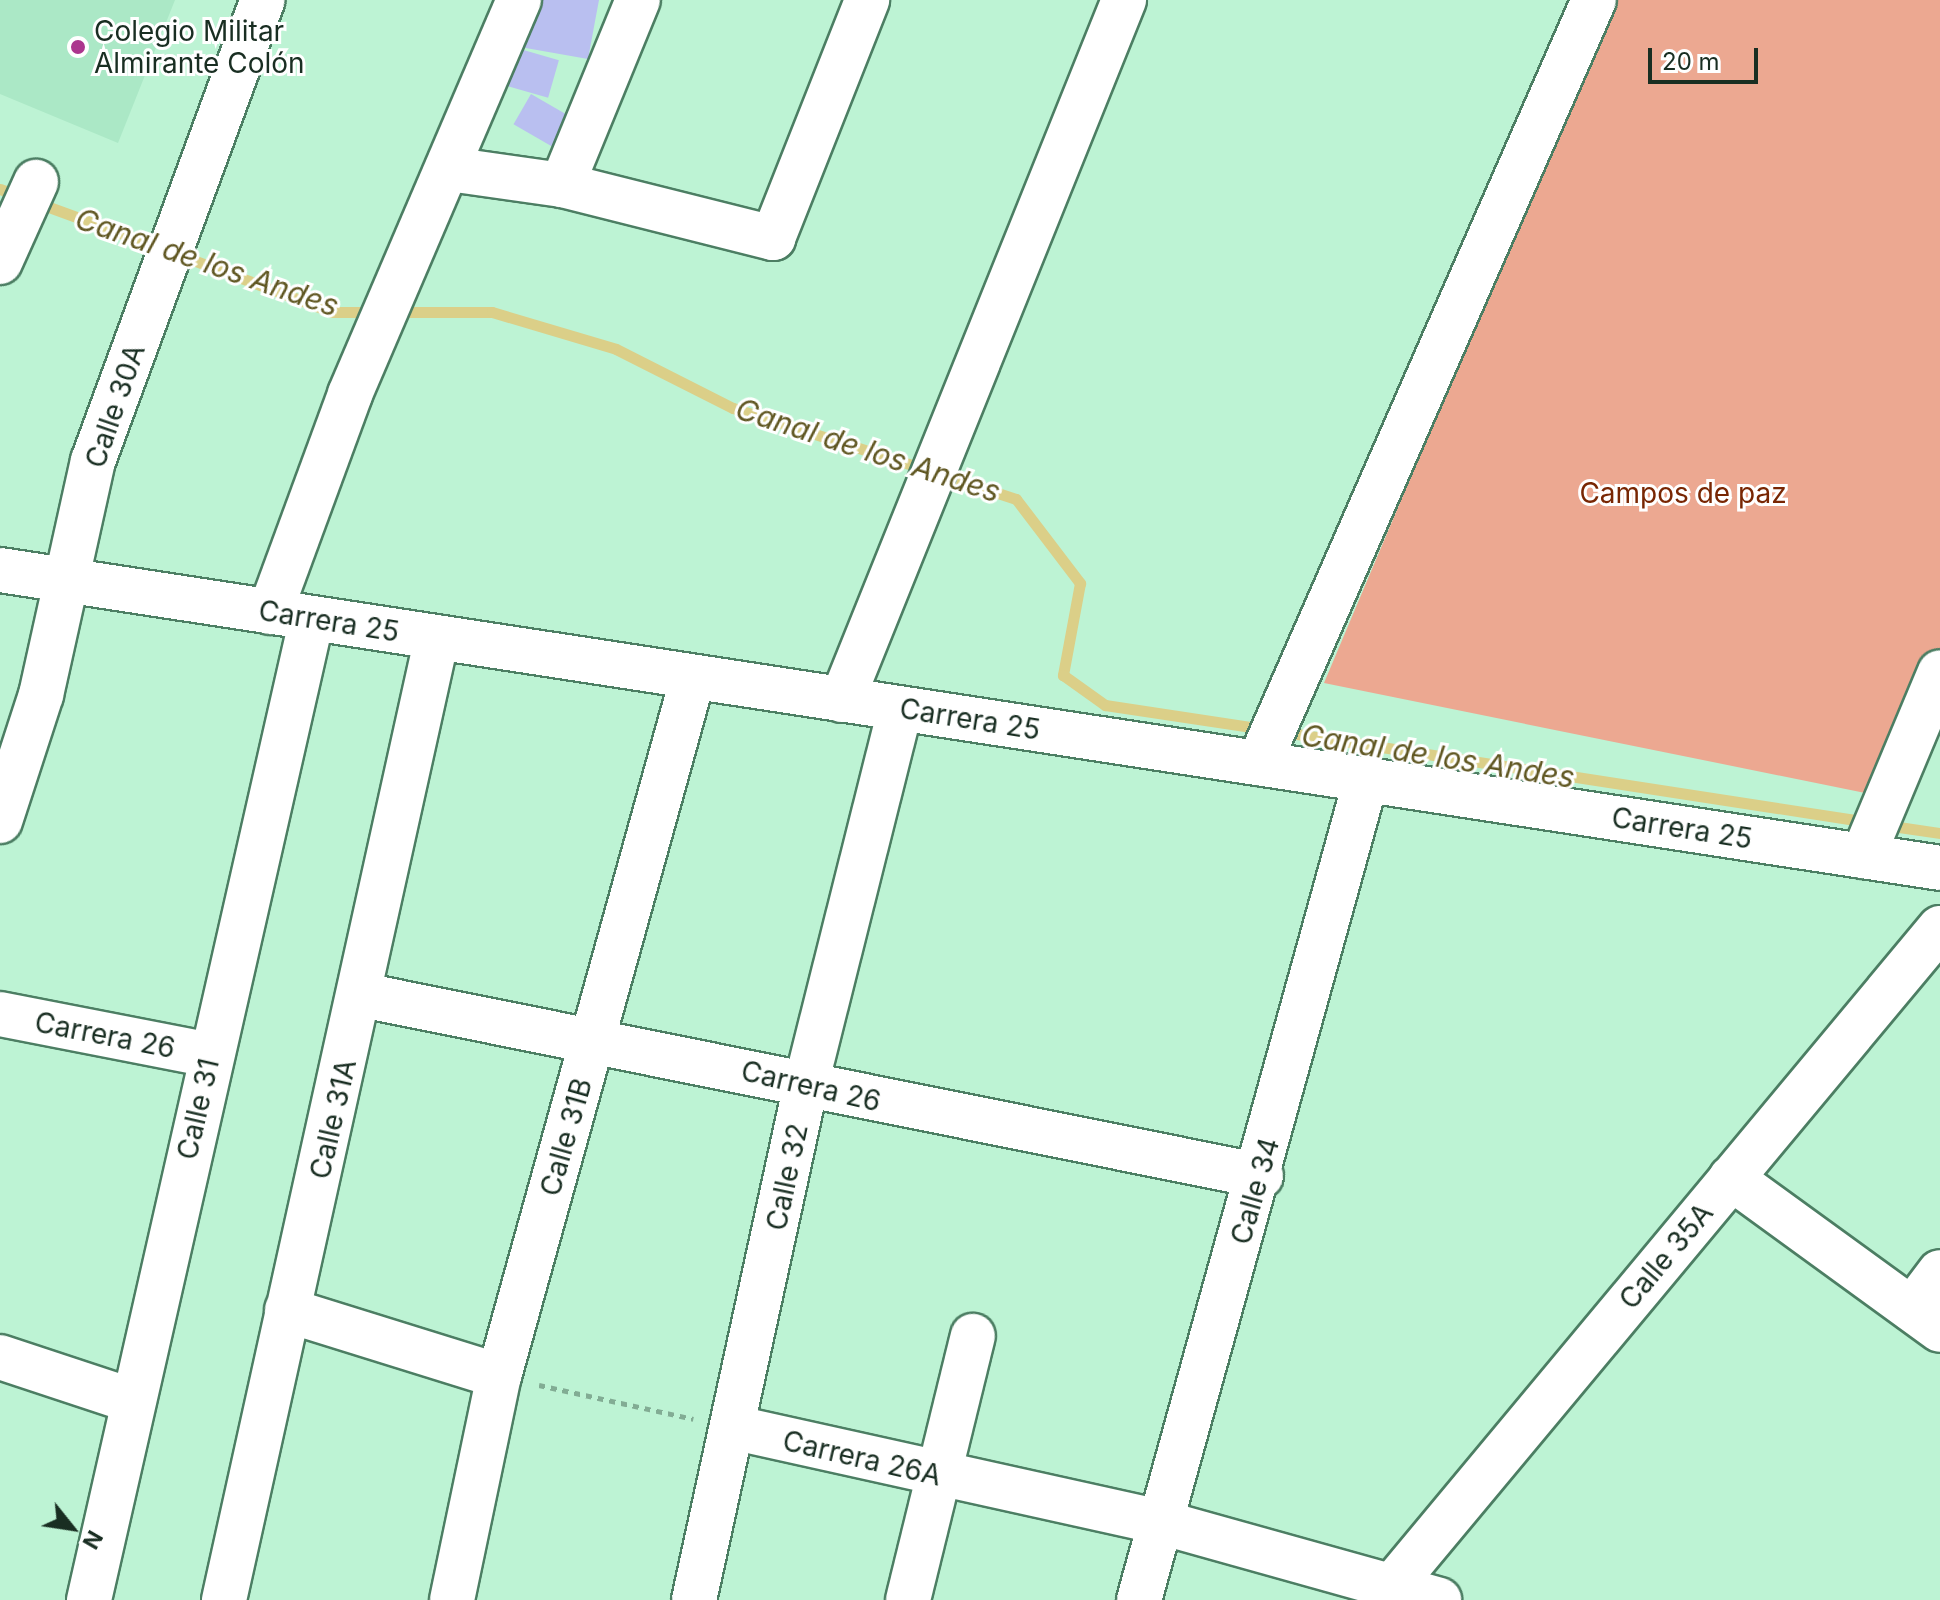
<!DOCTYPE html>
<meta charset="utf-8">
<style>
body{margin:0}
#map{position:relative;width:1940px;height:1600px;overflow:hidden;background:#bdf3d4;font-family:Inter,sans-serif}
div>[style]{position:absolute}
.built>*{inset:0;background:#abe8c6}
.green>*{inset:0;background:#eca891}
.stream>*{height:11px;margin:-5.5px;padding:0 5.5px;transform-origin:5.5px;border-radius:5.5px;background:#dbcf88}
.building>*{inset:0;background:#b9bff0;transform-origin:0 0}
.path>*{height:5px;margin-top:-2.5px;transform-origin:0;background:repeating-linear-gradient(90deg,#82ac94 0 6px,transparent 0 12px)}
.roads{filter:drop-shadow(2px 0 #4c7e63) drop-shadow(-2px 0 #4c7e63) drop-shadow(0 2px #4c7e63) drop-shadow(0 -2px #4c7e63)}
.minor>*{height:44px;margin:-22px;padding:0 22px;transform-origin:22px;border-radius:22px;background:#fff}
.major>*{height:44px;margin:-22px;padding:0 22px;transform-origin:22px;border-radius:22px;background:#fff}
.dots>*{width:22px;height:22px;translate:-50% -50%;box-sizing:border-box;border:4px solid #fff;border-radius:50%}
span{translate:-50% -50%;white-space:nowrap;text-align:center;line-height:1.15;-webkit-text-stroke:6px #fff;paint-order:stroke}
.poi-label{font-size:28px;color:#192e22}
.left{translate:0 -50%;text-align:left}
.street-label{font-size:28px;color:#192e22}
.park-label{font-size:28px;color:#782603}
.water-label{font-size:30px;color:#605722;font-style:italic}
.north{position:absolute;left:32px;top:1488px;width:80px;height:80px;-webkit-text-stroke:6px #fff;paint-order:stroke;rotate:120deg;font-size:22px;font-weight:700;line-height:32px;text-align:center;color:#192e22}
.north::after{content:'';display:block;margin:auto;width:28px;height:36px;background:#192e22;clip-path:polygon(50% 0,100% 100%,50% 72%,0 100%)}
.scale{position:absolute;left:1648px;top:48px;width:110px;height:36px;box-sizing:border-box;border:4px solid #192e22;border-top:0;padding-left:10px;font-size:24px;line-height:28px;white-space:nowrap;color:#192e22;-webkit-text-stroke:6px #fff;paint-order:stroke}
</style>
<div id="map">
<div class="built">
<i style="clip-path:polygon(0 0,175px 0,118px 143px,0 94px)"></i>
</div>
<div class="green">
<i style="clip-path:polygon(1612px 0,1940px 0,1940px 652px,1880px 796px,1324px 683px)"></i>
</div>
<div class="stream">
<i style="left:0;top:189px;width:23px;rotate:20deg"></i>
<i style="left:38px;top:203px;width:131px;rotate:20.1deg"></i>
<i style="left:177px;top:254px;width:165px;rotate:20.5deg"></i>
<i style="left:332px;top:312px;width:41px"></i>
<i style="left:394px;top:312px;width:98px"></i>
<i style="left:492px;top:312px;width:129px;rotate:16.6deg"></i>
<i style="left:616px;top:349px;width:131px;rotate:26.8deg"></i>
<i style="left:733px;top:408px;width:201px;rotate:17.7deg"></i>
<i style="left:940px;top:474px;width:80px;rotate:18.2deg"></i>
<i style="left:1016px;top:499px;width:106px;rotate:52.7deg"></i>
<i style="left:1080px;top:583px;width:94px;rotate:100.5deg"></i>
<i style="left:1063px;top:675px;width:52px;rotate:35.5deg"></i>
<i style="left:1105px;top:705px;width:160px;rotate:8.6deg"></i>
<i style="left:1284px;top:732px;width:591px;rotate:8.76deg"></i>
<i style="left:1885px;top:825px;width:56px;rotate:8.3deg"></i>
</div>
<div class="building">
<i style="clip-path:polygon(529px 0,599px 0,588px 59px,520px 47px)"></i>
<i style="left:506px;top:45px;width:55px;height:39px;rotate:16deg"></i>
<i style="left:531px;top:94px;width:51px;height:35px;rotate:30deg"></i>
</div>
<div class="path">
<i style="left:539px;top:1385px;width:158px;rotate:12.4deg"></i>
</div>
<div class="roads">
<div class="minor">
<i style="left:449px;top:169px;width:114px;rotate:8.1deg"></i>
<i style="left:562px;top:185px;width:218px;rotate:14.1deg"></i>
<i style="left:773px;top:238px;width:256px;rotate:-68.4deg"></i>
<i style="left:562px;top:185px;width:200px;rotate:-67.7deg"></i>
<i style="left:0;top:262px;width:88px;rotate:-65.8deg"></i>
<i style="left:270px;top:612px;width:232px;rotate:-69.8deg"></i>
<i style="left:350px;top:394px;width:429px;rotate:-66.8deg"></i>
<i style="left:842px;top:700px;width:755px;rotate:-68.06deg"></i>
<i style="left:1259px;top:763px;width:833px;rotate:-66.3deg"></i>
<i style="left:0;top:821px;width:133px;rotate:-72deg"></i>
<i style="left:41px;top:695px;width:240px;rotate:-77.5deg"></i>
<i style="left:93px;top:461px;width:491px;rotate:-69.8deg"></i>
<i style="left:1863px;top:856px;width:199px;rotate:-67.3deg"></i>
<i style="left:362px;top:995px;width:917px;rotate:11.38deg"></i>
<i style="left:0;top:1014px;width:214px;rotate:11deg"></i>
<i style="left:1731px;top:1178px;width:258px;rotate:36deg"></i>
<i style="left:1912px;top:1309px;width:46px;rotate:-52.9deg"></i>
<i style="left:287px;top:1310px;width:222px;rotate:17.3deg"></i>
<i style="left:0;top:1357px;width:140px;rotate:18.3deg"></i>
<i style="left:736px;top:1428px;width:431px;rotate:12.5deg"></i>
<i style="left:1157px;top:1521px;width:293px;rotate:15.6deg"></i>
<i style="left:89px;top:1600px;width:1007px;rotate:-77.21deg"></i>
<i style="left:224px;top:1600px;width:986px;rotate:-77.53deg"></i>
<i style="left:452px;top:1600px;width:229px;rotate:-78.2deg"></i>
<i style="left:499px;top:1376px;width:725px;rotate:-74.49deg"></i>
<i style="left:694px;top:1600px;width:528px;rotate:-77.75deg"></i>
<i style="left:806px;top:1084px;width:387px;rotate:-75.9deg"></i>
<i style="left:908px;top:1600px;width:272px;rotate:-76.2deg"></i>
<i style="left:1139px;top:1600px;width:851px;rotate:-74.53deg"></i>
<i style="left:1388px;top:1600px;width:16px;rotate:-72deg"></i>
<i style="left:1393px;top:1585px;width:855px;rotate:-50.22deg"></i>
</div>
<div class="major">
<i style="left:0;top:570px;width:1963px;rotate:8.73deg"></i>
</div>
</div>
<div class="dots">
<i style="left:78px;top:47px;background:#ac368e"></i>
</div>
<div class="poi-label">
<span class="left" style="left:94px;top:47px">Colegio Militar<br>Almirante Colón</span>
</div>
<div class="street-label">
<span style="left:115px;top:406px;rotate:-71deg">Calle 30A</span>
<span style="left:329px;top:621px;rotate:9deg">Carrera 25</span>
<span style="left:970px;top:719px;rotate:9deg">Carrera 25</span>
<span style="left:1682px;top:828px;rotate:9deg">Carrera 25</span>
<span style="left:105px;top:1035px;rotate:11deg">Carrera 26</span>
<span style="left:811px;top:1086px;rotate:13deg">Carrera 26</span>
<span style="left:198px;top:1109px;rotate:-77deg">Calle 31</span>
<span style="left:333px;top:1119px;rotate:-77deg">Calle 31A</span>
<span style="left:566px;top:1137px;rotate:-74deg">Calle 31B</span>
<span style="left:787px;top:1177px;rotate:-78deg">Calle 32</span>
<span style="left:1255px;top:1191px;rotate:-74deg">Calle 34</span>
<span style="left:1666px;top:1256px;rotate:-50deg">Calle 35A</span>
<span style="left:862px;top:1458px;rotate:13deg">Carrera 26A</span>
</div>
<div class="park-label">
<span style="left:1683px;top:493px">Campos de paz</span>
</div>
<div class="water-label">
<span style="left:207px;top:262px;rotate:19deg">Canal de los Andes</span>
<span style="left:868px;top:450px;rotate:18deg">Canal de los Andes</span>
<span style="left:1438px;top:756px;rotate:9deg">Canal de los Andes</span>
</div>
<div class="north">N</div>
<div class="scale">20 m</div>
</div>
